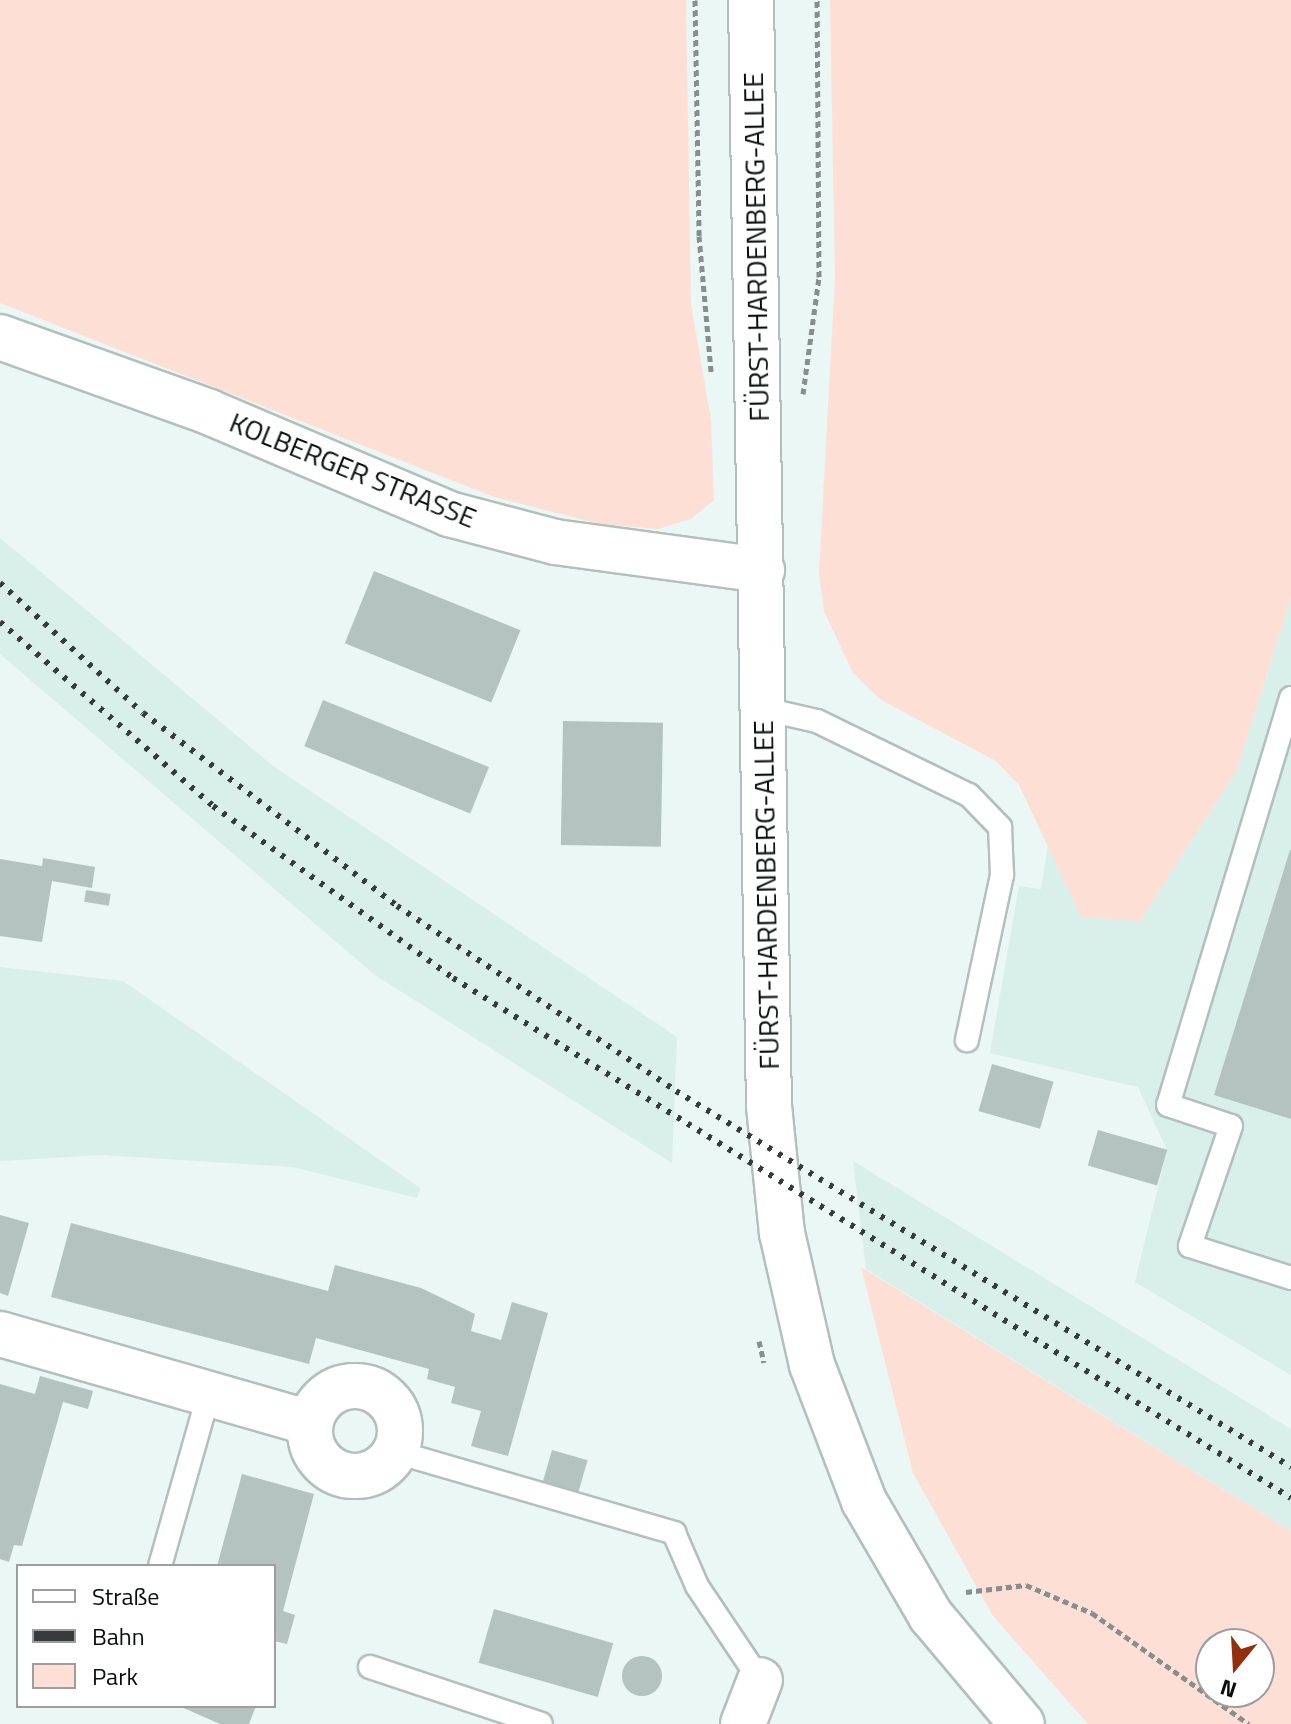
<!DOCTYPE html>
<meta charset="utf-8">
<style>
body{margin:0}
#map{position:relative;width:1291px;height:1724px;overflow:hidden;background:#eaf7f4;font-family:"Titillium Web",sans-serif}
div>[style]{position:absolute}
.built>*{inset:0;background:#d8efea}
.green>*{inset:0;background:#fedfd5}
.building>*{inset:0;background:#b5c3c0;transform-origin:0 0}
.round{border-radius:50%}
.path>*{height:5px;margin-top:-2.5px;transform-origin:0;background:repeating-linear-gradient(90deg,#868f8d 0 6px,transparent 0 10px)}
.roads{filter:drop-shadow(2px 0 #b2c0bd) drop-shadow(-2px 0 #b2c0bd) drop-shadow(0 2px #b2c0bd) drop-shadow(0 -2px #b2c0bd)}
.service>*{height:22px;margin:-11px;padding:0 11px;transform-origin:11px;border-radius:11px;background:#fff}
.minor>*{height:44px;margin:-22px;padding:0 22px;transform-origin:22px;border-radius:22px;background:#fff}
.minor>.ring{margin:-22px;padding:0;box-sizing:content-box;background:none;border:44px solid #fff;border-radius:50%}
.tertiary>*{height:44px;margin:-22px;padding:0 22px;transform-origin:22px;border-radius:22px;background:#fff}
.rail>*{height:6px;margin-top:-3px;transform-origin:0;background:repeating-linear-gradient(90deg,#363c3b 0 4px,transparent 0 12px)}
span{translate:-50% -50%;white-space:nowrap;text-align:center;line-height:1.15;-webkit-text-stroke:6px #fff;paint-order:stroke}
.street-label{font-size:28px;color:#090e0d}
.legend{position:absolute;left:16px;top:1564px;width:260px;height:144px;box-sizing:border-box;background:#fff;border:2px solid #9d9f9e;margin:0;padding:10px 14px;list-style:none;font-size:24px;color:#090e0d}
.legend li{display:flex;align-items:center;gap:16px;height:40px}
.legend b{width:40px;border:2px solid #9d9f9e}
.north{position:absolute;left:1195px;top:1628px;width:80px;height:80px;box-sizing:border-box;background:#fff;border:2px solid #9d9f9e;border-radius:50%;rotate:198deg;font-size:22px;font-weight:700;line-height:32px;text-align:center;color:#090e0d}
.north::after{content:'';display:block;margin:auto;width:28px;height:36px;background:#952e0a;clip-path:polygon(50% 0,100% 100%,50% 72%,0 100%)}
</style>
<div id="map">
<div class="built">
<i style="clip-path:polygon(0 538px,273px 766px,677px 1037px,672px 1163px,375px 975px,0 654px)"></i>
<i style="clip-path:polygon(1291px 597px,1291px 1375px,1135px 1282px,1167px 1150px,1138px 1087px,990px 1053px,1019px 886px,1041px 889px,1048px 845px,1081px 916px,1140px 921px,1237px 770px)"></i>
<i style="clip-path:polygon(0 967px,123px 981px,420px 1188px,417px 1198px,293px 1167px,103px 1155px,0 1161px)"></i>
<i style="clip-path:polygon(853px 1161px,1291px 1429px,1291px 1531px,866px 1269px)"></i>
</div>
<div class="green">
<i style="clip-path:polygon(0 0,686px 0,691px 304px,711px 420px,714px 500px,691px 519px,658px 529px,600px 524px,494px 497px,0 303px)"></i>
<i style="clip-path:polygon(830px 0,1291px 0,1291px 597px,1237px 770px,1140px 921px,1081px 917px,1019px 785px,996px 761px,881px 700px,853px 673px,824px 611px,819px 573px,835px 278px)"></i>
<i style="clip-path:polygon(evenodd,861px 1267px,1291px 1531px,1291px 1724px,1088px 1724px,993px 1616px,913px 1473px,861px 1267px,1259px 1644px,1259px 1692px,1211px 1692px,1211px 1644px,1259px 1644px)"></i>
</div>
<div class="building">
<i style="left:374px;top:571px;width:158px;height:78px;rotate:22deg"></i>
<i style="left:323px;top:700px;width:179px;height:50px;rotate:22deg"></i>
<i style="left:563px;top:721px;width:100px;height:124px;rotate:1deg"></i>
<i style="clip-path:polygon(1290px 850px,1291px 850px,1291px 1119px,1214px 1095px)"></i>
<i style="clip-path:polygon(43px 858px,95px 867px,92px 888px,52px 881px,42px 942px,0 936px,0 859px,42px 866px)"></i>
<i style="left:86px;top:890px;width:25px;height:12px;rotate:9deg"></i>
<i style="left:992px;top:1064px;width:64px;height:49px;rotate:16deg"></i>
<i style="left:1098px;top:1130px;width:72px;height:37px;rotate:16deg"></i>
<i style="clip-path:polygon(0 1215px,29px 1223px,8px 1296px,0 1293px)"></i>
<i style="clip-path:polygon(71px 1223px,328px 1291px,335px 1265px,421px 1288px,475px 1314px,471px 1331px,501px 1340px,512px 1302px,548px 1313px,508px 1456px,471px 1446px,481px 1411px,451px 1403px,455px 1387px,427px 1379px,429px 1369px,316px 1338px,309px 1364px,51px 1297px)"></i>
<i style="clip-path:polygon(40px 1376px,93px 1391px,88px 1409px,63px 1402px,22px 1546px,14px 1545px,9px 1562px,0 1559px,0 1384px,35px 1394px)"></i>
<i style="left:552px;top:1450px;width:37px;height:36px;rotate:16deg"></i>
<i style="clip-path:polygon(242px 1474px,314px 1494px,283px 1611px,295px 1615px,287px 1644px,274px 1641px,274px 1566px,217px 1566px)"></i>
<i style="left:494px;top:1609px;width:124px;height:56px;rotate:16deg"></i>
<i class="round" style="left:622px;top:1656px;width:40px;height:40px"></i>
<i style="clip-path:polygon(179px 1706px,256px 1706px,249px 1724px,220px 1724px)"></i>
</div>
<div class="path">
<i style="left:695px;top:0;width:236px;rotate:89deg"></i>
<i style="left:699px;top:236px;width:136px;rotate:84.9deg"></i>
<i style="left:803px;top:394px;width:118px;rotate:-82.2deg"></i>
<i style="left:819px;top:277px;width:277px;rotate:-90.4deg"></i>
<i style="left:759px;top:1341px;width:22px;rotate:77deg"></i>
<i style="left:966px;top:1592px;width:60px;rotate:-6.7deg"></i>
<i style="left:1026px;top:1585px;width:72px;rotate:23deg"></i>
<i style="left:1092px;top:1613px;width:192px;rotate:35.3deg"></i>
</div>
<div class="roads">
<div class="service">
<i style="left:1291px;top:698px;width:425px;rotate:106.8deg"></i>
<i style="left:1168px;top:1105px;width:66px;rotate:18.4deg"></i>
<i style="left:1231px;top:1126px;width:127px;rotate:108.9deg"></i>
<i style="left:1190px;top:1246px;width:106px;rotate:17.6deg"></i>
<i style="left:764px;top:709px;width:54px;rotate:12.8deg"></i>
<i style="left:817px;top:721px;width:169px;rotate:26deg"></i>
<i style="left:969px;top:795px;width:45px;rotate:45.9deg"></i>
<i style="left:1000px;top:827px;width:48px;rotate:87.6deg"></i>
<i style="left:1002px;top:875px;width:169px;rotate:102deg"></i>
<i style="left:396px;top:1452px;width:290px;rotate:16.2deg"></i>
<i style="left:674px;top:1533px;width:58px;rotate:66.5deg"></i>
<i style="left:697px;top:1586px;width:113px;rotate:56.2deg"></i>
<i style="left:160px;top:1566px;width:180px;rotate:-74.2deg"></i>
<i style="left:370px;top:1667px;width:180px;rotate:18.4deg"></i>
</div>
<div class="minor">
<i style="left:0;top:337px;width:222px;rotate:19.7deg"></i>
<i style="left:209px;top:412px;width:261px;rotate:23deg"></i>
<i style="left:449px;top:514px;width:110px;rotate:14.8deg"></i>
<i style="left:555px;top:542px;width:209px;rotate:7.7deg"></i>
<i style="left:0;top:1334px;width:323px;rotate:16deg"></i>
<i class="ring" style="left:310px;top:1386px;width:46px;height:46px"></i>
<i style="left:743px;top:1724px;width:47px;rotate:-68.9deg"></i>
</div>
<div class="tertiary">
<i style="left:751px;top:0;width:1106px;rotate:89.07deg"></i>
<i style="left:769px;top:1106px;width:128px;rotate:84.2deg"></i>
<i style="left:782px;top:1233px;width:135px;rotate:77.2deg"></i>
<i style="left:812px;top:1365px;width:146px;rotate:69.1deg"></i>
<i style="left:864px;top:1501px;width:133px;rotate:59.8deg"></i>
<i style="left:931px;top:1616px;width:141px;rotate:49.9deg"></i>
</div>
</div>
<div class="rail">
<i style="left:0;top:583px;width:193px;rotate:42.3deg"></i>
<i style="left:143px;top:713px;width:319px;rotate:37.2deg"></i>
<i style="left:397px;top:906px;width:335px;rotate:33.5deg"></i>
<i style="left:676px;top:1091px;width:721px;rotate:31.44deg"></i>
<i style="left:0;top:622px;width:281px;rotate:40.8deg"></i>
<i style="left:213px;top:806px;width:295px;rotate:35.6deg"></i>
<i style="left:453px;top:978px;width:986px;rotate:31.82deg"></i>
</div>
<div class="street-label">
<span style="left:756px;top:247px;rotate:-91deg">FÜRST-HARDENBERG-ALLEE</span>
<span style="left:353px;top:470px;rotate:22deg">KOLBERGER STRASSE</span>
<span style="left:766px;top:895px;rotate:-91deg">FÜRST-HARDENBERG-ALLEE</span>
</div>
<ul class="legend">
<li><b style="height:10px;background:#fff"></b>Straße</li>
<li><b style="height:10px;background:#363c3b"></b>Bahn</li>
<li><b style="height:22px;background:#fedfd5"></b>Park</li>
</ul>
<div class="north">N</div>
</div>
